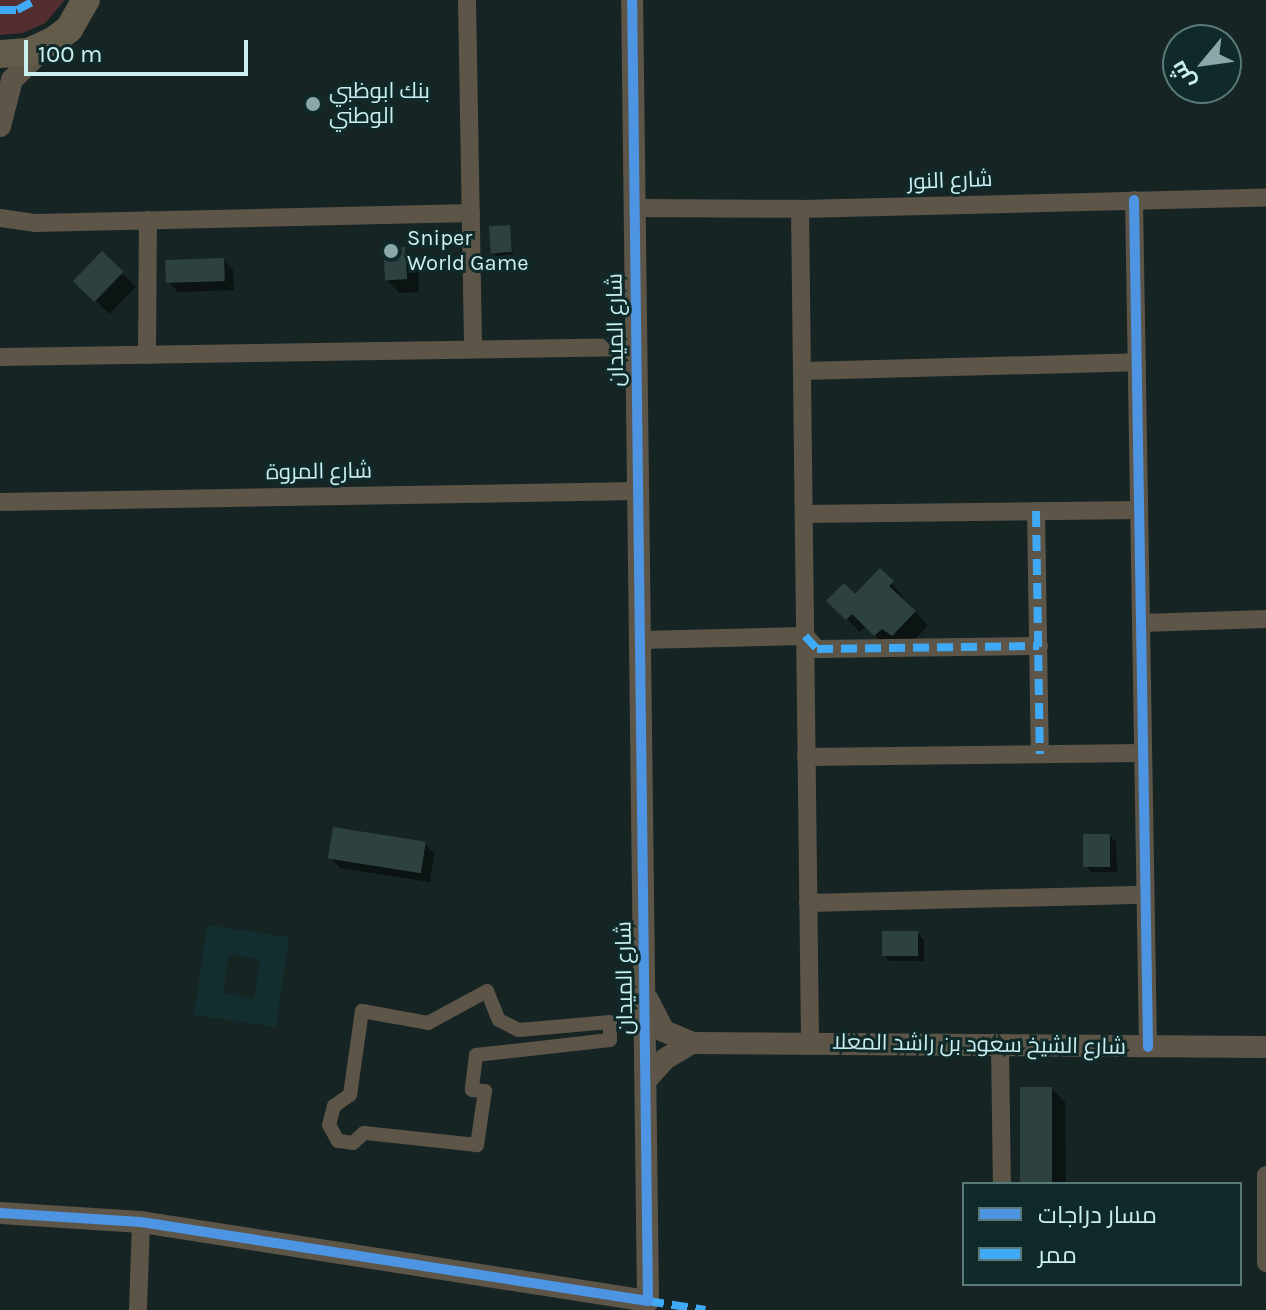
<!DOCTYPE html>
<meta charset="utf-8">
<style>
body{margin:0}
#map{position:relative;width:1266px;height:1310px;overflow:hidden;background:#162424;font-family:Karla,Cairo,sans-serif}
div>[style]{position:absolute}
.built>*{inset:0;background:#132e2f}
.green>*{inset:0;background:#532d2f}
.shadow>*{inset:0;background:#0007;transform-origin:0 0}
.building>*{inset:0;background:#2e4141;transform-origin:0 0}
.pedestrian>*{height:14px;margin:-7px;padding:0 7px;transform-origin:7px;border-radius:7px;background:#5c5548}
.minor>*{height:18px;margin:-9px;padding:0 9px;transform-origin:9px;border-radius:9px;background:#5c5548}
.tertiary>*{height:22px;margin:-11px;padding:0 11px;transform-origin:11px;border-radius:11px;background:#5c5548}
.primary>*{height:28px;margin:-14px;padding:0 14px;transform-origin:14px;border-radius:14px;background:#635c4b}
.quiet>*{height:8px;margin-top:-4px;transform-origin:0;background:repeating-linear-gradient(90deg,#3fa9f5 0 16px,transparent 0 24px)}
.cycleway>*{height:10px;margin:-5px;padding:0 5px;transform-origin:5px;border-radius:5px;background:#4d94e3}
.dots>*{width:22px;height:22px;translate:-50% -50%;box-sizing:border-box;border:4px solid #102a2a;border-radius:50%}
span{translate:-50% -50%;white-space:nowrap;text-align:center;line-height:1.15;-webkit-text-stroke:6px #102a2a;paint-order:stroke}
.poi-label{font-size:22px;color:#c9eff0}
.left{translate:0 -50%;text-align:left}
.street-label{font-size:22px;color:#c9eff0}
.legend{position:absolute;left:962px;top:1182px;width:280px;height:104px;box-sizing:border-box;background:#102a2a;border:2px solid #5a7979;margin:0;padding:10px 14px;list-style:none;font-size:24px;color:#c9eff0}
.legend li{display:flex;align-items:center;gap:16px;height:40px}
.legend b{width:40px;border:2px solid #5a7979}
.north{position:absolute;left:1162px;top:24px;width:80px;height:80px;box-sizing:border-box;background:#102a2a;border:2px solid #5a7979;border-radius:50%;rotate:241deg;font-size:22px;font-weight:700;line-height:32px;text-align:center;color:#c9eff0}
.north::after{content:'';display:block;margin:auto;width:28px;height:36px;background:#8aa8a9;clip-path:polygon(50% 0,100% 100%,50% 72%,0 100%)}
.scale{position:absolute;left:24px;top:40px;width:224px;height:36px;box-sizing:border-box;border:4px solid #c9eff0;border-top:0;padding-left:10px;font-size:24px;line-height:28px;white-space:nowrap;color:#c9eff0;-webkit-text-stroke:6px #102a2a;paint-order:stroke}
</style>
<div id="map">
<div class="built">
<i style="clip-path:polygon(evenodd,207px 925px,289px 937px,276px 1027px,194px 1015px,207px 925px,229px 954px,260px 959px,254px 998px,223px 993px,229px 954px)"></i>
</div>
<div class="green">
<i style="clip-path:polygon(0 0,65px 0,45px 23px,23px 33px,0 35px)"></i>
</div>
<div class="shadow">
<i style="clip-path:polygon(509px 227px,513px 254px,496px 256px,494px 253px)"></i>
<i style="clip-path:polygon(404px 249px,418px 263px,419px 292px,400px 293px,386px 280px)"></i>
<i style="left:102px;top:254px;width:47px;height:38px;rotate:44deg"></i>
<i style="clip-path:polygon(223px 260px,233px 270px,234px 290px,178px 292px,168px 282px)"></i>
<i style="clip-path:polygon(880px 570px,928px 626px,906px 648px,889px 648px,866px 626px,860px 632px,829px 601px,855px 596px)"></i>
<i style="clip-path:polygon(1110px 836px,1116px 842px,1117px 872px,1092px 872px,1086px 866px)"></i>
<i style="clip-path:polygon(425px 844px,434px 853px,430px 882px,340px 868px,330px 858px)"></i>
<i style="clip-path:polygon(917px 933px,924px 940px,924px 961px,890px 961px,884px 955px)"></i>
<i style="clip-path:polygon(1052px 1089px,1065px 1102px,1066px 1184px,1024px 1184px)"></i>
</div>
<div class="building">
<i style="left:510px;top:225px;width:27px;height:21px;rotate:86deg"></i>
<i style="left:405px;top:247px;width:32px;height:22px;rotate:86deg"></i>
<i style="left:102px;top:251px;width:30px;height:42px;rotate:44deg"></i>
<i style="left:224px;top:258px;width:23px;height:59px;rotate:88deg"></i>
<i style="clip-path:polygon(880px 568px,894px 581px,889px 586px,916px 611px,892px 636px,882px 629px,874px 636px,852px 614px,846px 620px,826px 601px,844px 583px,855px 594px)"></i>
<i style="left:333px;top:827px;width:94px;height:32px;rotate:9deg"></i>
<i style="left:1083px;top:834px;width:27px;height:33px"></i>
<i style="left:882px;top:931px;width:36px;height:25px"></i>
<i style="left:1020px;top:1087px;width:32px;height:97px"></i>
</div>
<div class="pedestrian">
<i style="left:487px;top:991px;width:31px;rotate:68deg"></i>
<i style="left:499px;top:1020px;width:22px;rotate:27deg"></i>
<i style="left:519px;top:1030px;width:91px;rotate:-5deg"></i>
<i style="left:610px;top:1022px;width:18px;rotate:90deg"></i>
<i style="left:610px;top:1040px;width:135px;rotate:173.6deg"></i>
<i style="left:476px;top:1055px;width:35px;rotate:97deg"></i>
<i style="left:472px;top:1090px;width:13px;rotate:4deg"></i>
<i style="left:485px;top:1091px;width:55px;rotate:98.4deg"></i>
<i style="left:477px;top:1145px;width:114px;rotate:-173.9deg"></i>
<i style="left:364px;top:1133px;width:15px;rotate:138deg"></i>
<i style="left:353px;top:1143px;width:15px;rotate:-172deg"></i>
<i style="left:338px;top:1141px;width:18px;rotate:-119deg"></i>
<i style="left:329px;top:1125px;width:20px;rotate:-75deg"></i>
<i style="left:334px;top:1106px;width:19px;rotate:-35deg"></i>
<i style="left:350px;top:1095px;width:85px;rotate:-81.9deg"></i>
<i style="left:362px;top:1011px;width:67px;rotate:10.3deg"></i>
<i style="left:428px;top:1023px;width:67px;rotate:-28.5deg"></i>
</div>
<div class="minor">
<i style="left:467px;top:0;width:347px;rotate:89deg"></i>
<i style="left:1134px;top:200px;width:847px;rotate:89.05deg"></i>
<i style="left:635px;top:208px;width:165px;rotate:0.3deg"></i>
<i style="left:800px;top:209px;width:466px;rotate:-1.4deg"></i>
<i style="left:800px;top:209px;width:834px;rotate:89.31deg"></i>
<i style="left:0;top:218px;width:35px;rotate:8deg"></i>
<i style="left:35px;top:223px;width:436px;rotate:-1.3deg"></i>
<i style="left:147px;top:355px;width:135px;rotate:-89.6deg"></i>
<i style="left:0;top:357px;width:637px;rotate:-0.9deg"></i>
<i style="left:802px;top:371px;width:335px;rotate:-1.5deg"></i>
<i style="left:0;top:502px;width:638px;rotate:-0.99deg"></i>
<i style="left:1036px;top:511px;width:243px;rotate:89.1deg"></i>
<i style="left:804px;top:514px;width:335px;rotate:-0.7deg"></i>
<i style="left:1141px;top:623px;width:125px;rotate:-1.8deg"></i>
<i style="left:641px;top:640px;width:164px;rotate:-1.4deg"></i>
<i style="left:805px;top:636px;width:18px;rotate:47deg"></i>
<i style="left:817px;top:649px;width:222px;rotate:-0.8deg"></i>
<i style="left:806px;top:757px;width:336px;rotate:-0.7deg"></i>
<i style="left:808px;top:903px;width:337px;rotate:-1.4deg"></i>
<i style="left:1000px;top:1047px;width:137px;rotate:89.2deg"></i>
<i style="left:1266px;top:1175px;width:88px;rotate:90deg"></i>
<i style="left:138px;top:1309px;width:87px;rotate:-88deg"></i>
</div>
<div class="tertiary">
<i style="left:0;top:126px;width:48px;rotate:-75.4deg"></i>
<i style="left:12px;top:80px;width:47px;rotate:-45deg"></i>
<i style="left:648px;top:1000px;width:35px;rotate:63deg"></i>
<i style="left:664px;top:1031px;width:30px;rotate:23deg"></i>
<i style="left:692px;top:1043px;width:574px;rotate:0.4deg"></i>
<i style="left:648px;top:1078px;width:25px;rotate:-48deg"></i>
<i style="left:665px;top:1059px;width:31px;rotate:-31deg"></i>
<i style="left:0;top:1213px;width:141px;rotate:3.7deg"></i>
<i style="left:141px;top:1222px;width:513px;rotate:8.86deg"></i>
<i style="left:648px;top:1301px;width:1301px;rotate:-90.7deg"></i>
</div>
<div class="primary">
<i style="left:0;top:54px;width:28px;rotate:-4deg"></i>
<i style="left:28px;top:52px;width:27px;rotate:-24deg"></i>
<i style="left:53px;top:41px;width:20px;rotate:-37deg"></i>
<i style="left:69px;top:29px;width:34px;rotate:-60deg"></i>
</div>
<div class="quiet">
<i style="left:0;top:10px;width:17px"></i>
<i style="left:17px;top:10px;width:21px;rotate:-28deg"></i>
<i style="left:1036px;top:511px;width:243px;rotate:89.1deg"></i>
<i style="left:805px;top:636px;width:18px;rotate:47deg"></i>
<i style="left:817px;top:649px;width:222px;rotate:-0.8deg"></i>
<i style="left:648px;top:1301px;width:58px;rotate:9deg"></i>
</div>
<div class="cycleway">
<i style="left:1134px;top:200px;width:847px;rotate:89.05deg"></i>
<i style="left:0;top:1213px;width:141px;rotate:3.7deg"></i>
<i style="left:141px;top:1222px;width:513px;rotate:8.86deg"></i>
<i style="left:648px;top:1301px;width:1301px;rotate:-90.7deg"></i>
</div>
<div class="dots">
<i style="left:313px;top:104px;background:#8aa8a9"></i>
<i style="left:391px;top:251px;background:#8aa8a9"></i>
</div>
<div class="poi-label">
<span class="left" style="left:329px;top:104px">بنك ابوظبي<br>الوطني</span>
<span class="left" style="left:407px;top:251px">Sniper<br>World Game</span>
</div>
<div class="street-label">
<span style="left:950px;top:181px;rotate:-2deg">شارع النور</span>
<span style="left:616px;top:330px;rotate:-91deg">شارع الميدان</span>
<span style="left:319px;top:472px;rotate:-1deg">شارع المروة</span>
<span style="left:625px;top:978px;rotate:-91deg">شارع الميدان</span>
<span style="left:979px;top:1045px;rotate:1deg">شارع الشيخ سعود بن راشد المعلا</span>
</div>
<ul class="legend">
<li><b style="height:10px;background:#4d94e3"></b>مسار دراجات</li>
<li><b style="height:10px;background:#3fa9f5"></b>ممر</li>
</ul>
<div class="north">ش</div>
<div class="scale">100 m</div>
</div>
